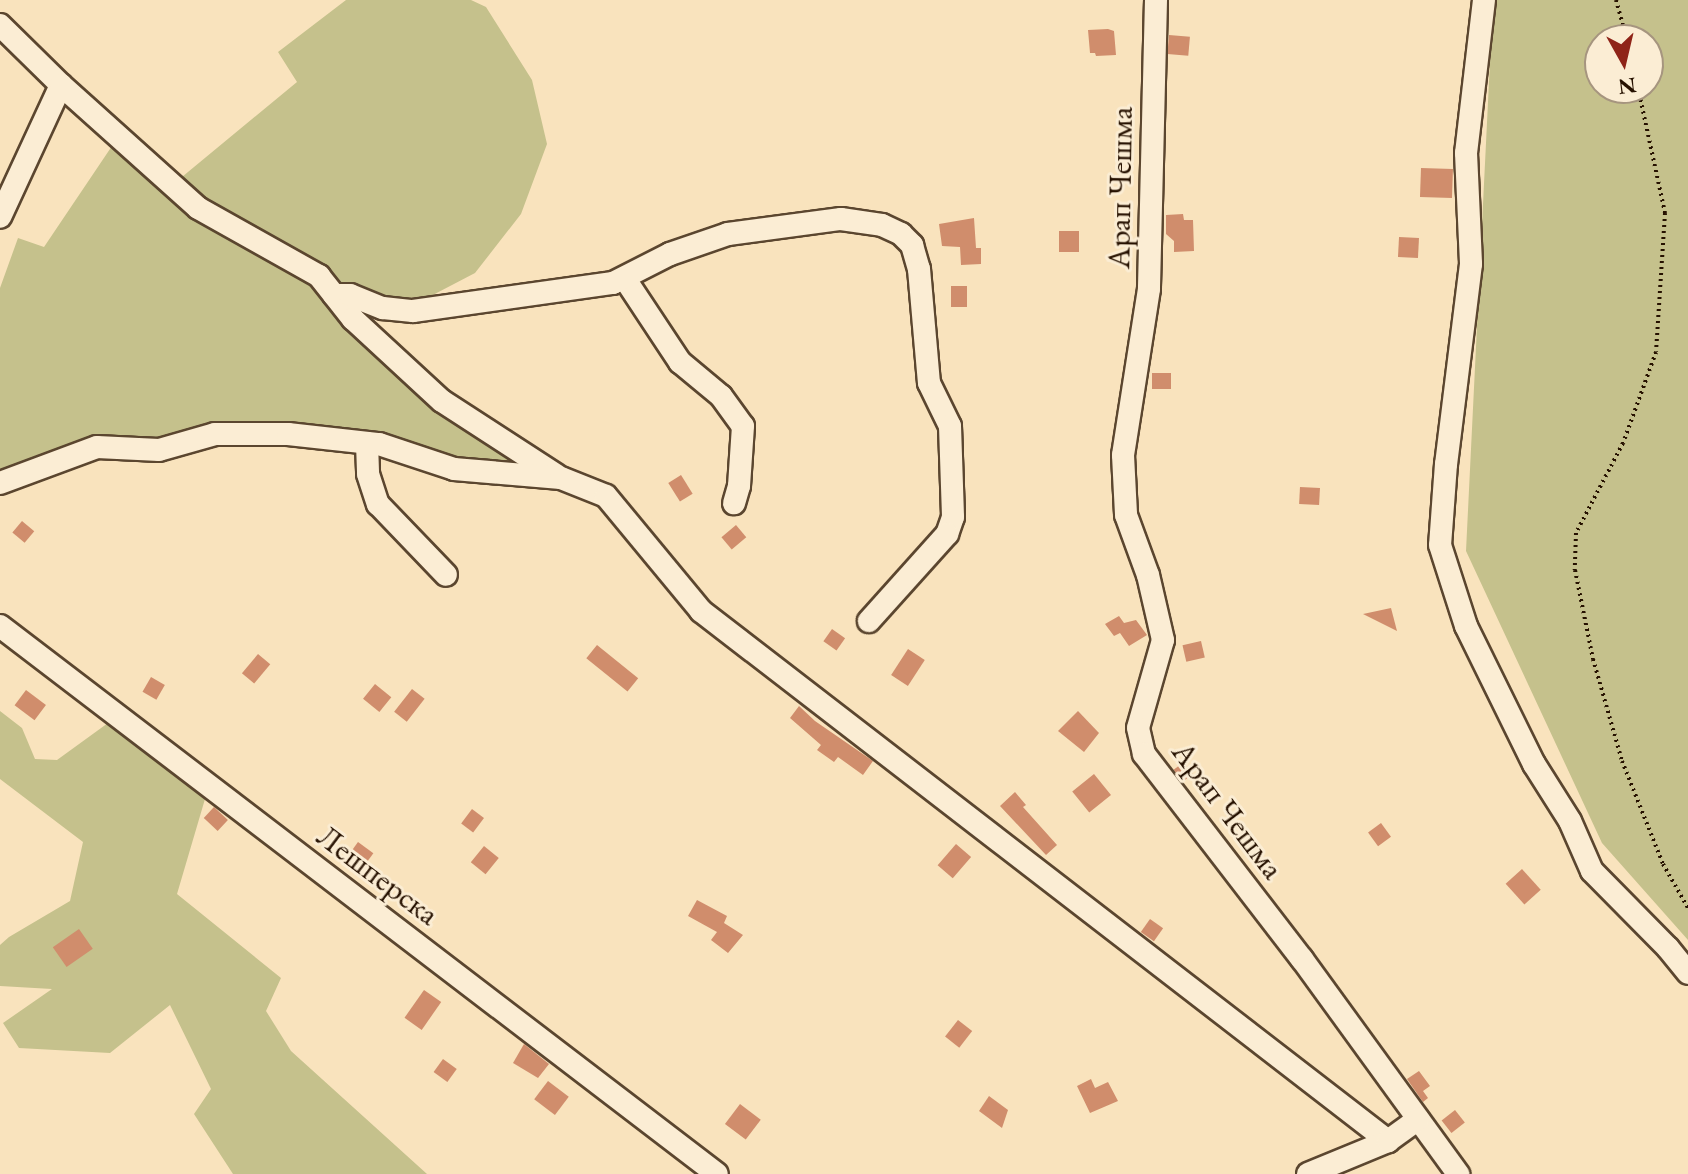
<!DOCTYPE html>
<meta charset="utf-8">
<style>
body{margin:0}
#map{position:relative;width:1688px;height:1174px;overflow:hidden;background:#f9e3bd;font-family:"EB Garamond",serif}
div>[style]{position:absolute}
.green>*{inset:0;background:#c5c18c}
.building>*{inset:0;background:#d08d6c;transform-origin:0 0}
.path>*{height:4px;margin-top:-2px;transform-origin:0;background:repeating-linear-gradient(90deg,#261100 0 2px,transparent 0 6px)}
.roads{filter:drop-shadow(2px 0 #5b462f) drop-shadow(-2px 0 #5b462f) drop-shadow(0 2px #5b462f) drop-shadow(0 -2px #5b462f)}
.minor>*{height:22px;margin:-11px;padding:0 11px;transform-origin:11px;border-radius:11px;background:#fbedd4}
span{translate:-50% -50%;white-space:nowrap;text-align:center;line-height:1.15;-webkit-text-stroke:6px #fbedd4;paint-order:stroke}
.street-label{font-size:32px;color:#261100}
.north{position:absolute;left:1584px;top:24px;width:80px;height:80px;box-sizing:border-box;background:#fbedd4;border:2px solid #a6957f;border-radius:50%;rotate:172deg;font-size:22px;font-weight:700;line-height:32px;text-align:center;color:#261100}
.north::after{content:'';display:block;margin:auto;width:28px;height:36px;background:#8f2418;clip-path:polygon(50% 0,100% 100%,50% 72%,0 100%)}
</style>
<div id="map">
<div class="green">
<i style="clip-path:polygon(346px 0,471px 0,486px 7px,532px 80px,547px 144px,521px 214px,475px 273px,429px 297px,388px 299px,321px 277px,353px 319px,561px 478px,288px 434px,97px 447px,0 483px,0 288px,18px 238px,44px 247px,112px 146px,165px 191px,297px 82px,278px 52px)"></i>
<i style="clip-path:polygon(evenodd,1493px 0,1688px 0,1688px 940px,1602px 843px,1466px 551px,1493px 0,1600px 40px,1648px 40px,1648px 88px,1600px 88px,1600px 40px)"></i>
<i style="clip-path:polygon(0 711px,22px 728px,35px 759px,57px 760px,108px 723px,205px 799px,177px 894px,281px 978px,266px 1011px,291px 1051px,427px 1174px,233px 1174px,194px 1114px,211px 1089px,170px 1005px,110px 1053px,19px 1048px,3px 1023px,52px 989px,0 986px,0 945px,9px 937px,70px 901px,83px 842px,0 779px)"></i>
</div>
<div class="building">
<i style="clip-path:polygon(1108px 29px,1114px 31px,1116px 55px,1096px 56px,1095px 53px,1090px 53px,1088px 30px)"></i>
<i style="left:1169px;top:35px;width:21px;height:19px;rotate:5deg"></i>
<i style="left:1421px;top:168px;width:32px;height:29px;rotate:2deg"></i>
<i style="clip-path:polygon(1183px 214px,1184px 220px,1193px 220px,1194px 251px,1174px 252px,1174px 241px,1166px 234px,1166px 215px)"></i>
<i style="clip-path:polygon(974px 218px,976px 248px,981px 248px,981px 264px,961px 265px,960px 247px,942px 246px,939px 224px)"></i>
<i style="left:1079px;top:231px;width:21px;height:20px;rotate:90deg"></i>
<i style="left:1419px;top:238px;width:20px;height:20px;rotate:93deg"></i>
<i style="left:951px;top:286px;width:16px;height:21px"></i>
<i style="left:1152px;top:373px;width:19px;height:16px"></i>
<i style="left:681px;top:475px;width:22px;height:15px;rotate:58deg"></i>
<i style="left:1300px;top:487px;width:20px;height:17px;rotate:3deg"></i>
<i style="left:22px;top:521px;width:16px;height:15px;rotate:40deg"></i>
<i style="left:736px;top:525px;width:16px;height:19px;rotate:50deg"></i>
<i style="clip-path:polygon(1391px 608px,1397px 631px,1363px 614px)"></i>
<i style="clip-path:polygon(1119px 616px,1124px 623px,1136px 620px,1147px 635px,1129px 646px,1120px 633px,1114px 636px,1105px 624px)"></i>
<i style="left:832px;top:629px;width:16px;height:15px;rotate:35deg"></i>
<i style="left:1201px;top:641px;width:17px;height:19px;rotate:77deg"></i>
<i style="left:597px;top:645px;width:53px;height:17px;rotate:39deg"></i>
<i style="left:908px;top:649px;width:20px;height:31px;rotate:33deg"></i>
<i style="left:258px;top:654px;width:16px;height:25px;rotate:40deg"></i>
<i style="left:151px;top:677px;width:16px;height:17px;rotate:30deg"></i>
<i style="left:375px;top:684px;width:21px;height:19px;rotate:39deg"></i>
<i style="left:412px;top:689px;width:16px;height:29px;rotate:38deg"></i>
<i style="left:26px;top:690px;width:25px;height:19px;rotate:37deg"></i>
<i style="clip-path:polygon(799px 706px,815px 721px,873px 761px,863px 775px,838px 757px,834px 762px,817px 750px,821px 745px,790px 718px)"></i>
<i style="clip-path:polygon(1078px 711px,1099px 733px,1084px 752px,1058px 731px)"></i>
<i style="left:1184px;top:762px;width:15px;height:13px;rotate:53deg"></i>
<i style="left:1094px;top:774px;width:27px;height:28px;rotate:51deg"></i>
<i style="clip-path:polygon(1015px 792px,1026px 805px,1023px 807px,1057px 845px,1046px 855px,1000px 806px)"></i>
<i style="left:214px;top:807px;width:19px;height:15px;rotate:43deg"></i>
<i style="left:472px;top:809px;width:15px;height:18px;rotate:37deg"></i>
<i style="left:1381px;top:823px;width:17px;height:16px;rotate:54deg"></i>
<i style="left:358px;top:842px;width:19px;height:15px;rotate:36deg"></i>
<i style="left:956px;top:844px;width:20px;height:28px;rotate:41deg"></i>
<i style="left:484px;top:846px;width:19px;height:21px;rotate:39deg"></i>
<i style="left:1522px;top:869px;width:28px;height:22px;rotate:48deg"></i>
<i style="clip-path:polygon(697px 900px,727px 916px,724px 923px,743px 935px,728px 953px,711px 940px,717px 932px,688px 916px)"></i>
<i style="left:1150px;top:919px;width:16px;height:16px;rotate:35deg"></i>
<i style="left:79px;top:929px;width:24px;height:32px;rotate:55deg"></i>
<i style="left:424px;top:990px;width:21px;height:34px;rotate:35deg"></i>
<i style="left:958px;top:1020px;width:18px;height:21px;rotate:38deg"></i>
<i style="clip-path:polygon(524px 1044px,549px 1064px,538px 1078px,513px 1063px)"></i>
<i style="left:443px;top:1059px;width:17px;height:16px;rotate:36deg"></i>
<i style="clip-path:polygon(1419px 1071px,1430px 1086px,1423px 1091px,1428px 1098px,1423px 1102px,1407px 1079px)"></i>
<i style="clip-path:polygon(1091px 1079px,1095px 1088px,1108px 1082px,1118px 1101px,1090px 1113px,1077px 1086px)"></i>
<i style="left:548px;top:1081px;width:26px;height:23px;rotate:37deg"></i>
<i style="clip-path:polygon(989px 1096px,1008px 1110px,1002px 1128px,979px 1111px)"></i>
<i style="left:740px;top:1104px;width:26px;height:25px;rotate:37deg"></i>
<i style="left:1455px;top:1110px;width:16px;height:17px;rotate:52deg"></i>
</div>
<div class="path">
<i style="left:1616px;top:0;width:41px;rotate:74.6deg"></i>
<i style="left:1638px;top:88px;width:128px;rotate:77.8deg"></i>
<i style="left:1665px;top:213px;width:139px;rotate:93.7deg"></i>
<i style="left:1656px;top:352px;width:97px;rotate:109.9deg"></i>
<i style="left:1623px;top:443px;width:102px;rotate:117.6deg"></i>
<i style="left:1576px;top:533px;width:37px;rotate:92deg"></i>
<i style="left:1575px;top:570px;width:91px;rotate:78.6deg"></i>
<i style="left:1593px;top:659px;width:106px;rotate:74.1deg"></i>
<i style="left:1622px;top:761px;width:111px;rotate:68.3deg"></i>
<i style="left:1663px;top:864px;width:51px;rotate:60.4deg"></i>
</div>
<div class="roads">
<div class="minor">
<i style="left:1156px;top:0;width:289px;rotate:91.4deg"></i>
<i style="left:1149px;top:289px;width:168px;rotate:98.9deg"></i>
<i style="left:1123px;top:455px;width:60px;rotate:87.1deg"></i>
<i style="left:1126px;top:515px;width:64px;rotate:69.9deg"></i>
<i style="left:1148px;top:575px;width:67px;rotate:77deg"></i>
<i style="left:1163px;top:640px;width:91px;rotate:105.9deg"></i>
<i style="left:1138px;top:728px;width:27px;rotate:77deg"></i>
<i style="left:1144px;top:754px;width:259px;rotate:52.4deg"></i>
<i style="left:1302px;top:959px;width:266px;rotate:54deg"></i>
<i style="left:1484px;top:0;width:154px;rotate:96.7deg"></i>
<i style="left:1466px;top:153px;width:111px;rotate:87.4deg"></i>
<i style="left:1471px;top:264px;width:202px;rotate:97.1deg"></i>
<i style="left:1446px;top:464px;width:81px;rotate:94.2deg"></i>
<i style="left:1440px;top:545px;width:85px;rotate:72.2deg"></i>
<i style="left:1466px;top:626px;width:154px;rotate:63.8deg"></i>
<i style="left:1534px;top:764px;width:67px;rotate:57.7deg"></i>
<i style="left:1570px;top:821px;width:55px;rotate:66.3deg"></i>
<i style="left:1592px;top:871px;width:108px;rotate:45.4deg"></i>
<i style="left:1668px;top:948px;width:32px;rotate:51deg"></i>
<i style="left:0;top:25px;width:86px;rotate:44.5deg"></i>
<i style="left:61px;top:85px;width:145px;rotate:114.8deg"></i>
<i style="left:61px;top:85px;width:184px;rotate:41.9deg"></i>
<i style="left:198px;top:208px;width:139px;rotate:29.3deg"></i>
<i style="left:319px;top:276px;width:55px;rotate:51.7deg"></i>
<i style="left:353px;top:319px;width:121px;rotate:42.7deg"></i>
<i style="left:442px;top:401px;width:136px;rotate:33deg"></i>
<i style="left:625px;top:279px;width:100px;rotate:56.5deg"></i>
<i style="left:680px;top:362px;width:53px;rotate:39.7deg"></i>
<i style="left:721px;top:396px;width:37px;rotate:54deg"></i>
<i style="left:743px;top:426px;width:60px;rotate:93.8deg"></i>
<i style="left:739px;top:486px;width:18px;rotate:106deg"></i>
<i style="left:334px;top:295px;width:16px"></i>
<i style="left:350px;top:295px;width:35px;rotate:22deg"></i>
<i style="left:383px;top:308px;width:30px;rotate:6deg"></i>
<i style="left:413px;top:311px;width:202px;rotate:-8deg"></i>
<i style="left:613px;top:283px;width:64px;rotate:-27deg"></i>
<i style="left:670px;top:254px;width:61px;rotate:-19deg"></i>
<i style="left:728px;top:234px;width:114px;rotate:-7.6deg"></i>
<i style="left:841px;top:219px;width:41px;rotate:8.3deg"></i>
<i style="left:882px;top:225px;width:21px;rotate:25deg"></i>
<i style="left:901px;top:234px;width:16px;rotate:45deg"></i>
<i style="left:912px;top:245px;width:25px;rotate:74deg"></i>
<i style="left:919px;top:269px;width:114px;rotate:85deg"></i>
<i style="left:929px;top:383px;width:48px;rotate:64deg"></i>
<i style="left:950px;top:426px;width:91px;rotate:88.1deg"></i>
<i style="left:953px;top:517px;width:18px;rotate:109deg"></i>
<i style="left:947px;top:534px;width:117px;rotate:131.9deg"></i>
<i style="left:367px;top:443px;width:31px;rotate:88deg"></i>
<i style="left:368px;top:474px;width:32px;rotate:72deg"></i>
<i style="left:378px;top:504px;width:98px;rotate:46.2deg"></i>
<i style="left:0;top:483px;width:103px;rotate:-20.4deg"></i>
<i style="left:97px;top:447px;width:62px;rotate:2.8deg"></i>
<i style="left:159px;top:450px;width:58px;rotate:-15.9deg"></i>
<i style="left:215px;top:434px;width:73px"></i>
<i style="left:288px;top:434px;width:92px;rotate:6.3deg"></i>
<i style="left:379px;top:444px;width:79px;rotate:18.4deg"></i>
<i style="left:454px;top:469px;width:107px;rotate:4.8deg"></i>
<i style="left:561px;top:478px;width:48px;rotate:21.8deg"></i>
<i style="left:606px;top:496px;width:149px;rotate:50.4deg"></i>
<i style="left:701px;top:611px;width:868px;rotate:37.65deg"></i>
<i style="left:0;top:626px;width:902px;rotate:37.39deg"></i>
<i style="left:1308px;top:1174px;width:87px;rotate:-22.4deg"></i>
<i style="left:1388px;top:1141px;width:37px;rotate:-36deg"></i>
</div>
</div>
<div class="street-label">
<span style="left:1120px;top:188px;rotate:-89deg">Арап Чешма</span>
<span style="left:1228px;top:810px;rotate:53deg">Арап Чешма</span>
<span style="left:378px;top:875px;rotate:37deg">Лешперска</span>
</div>
<div class="north">N</div>
</div>
